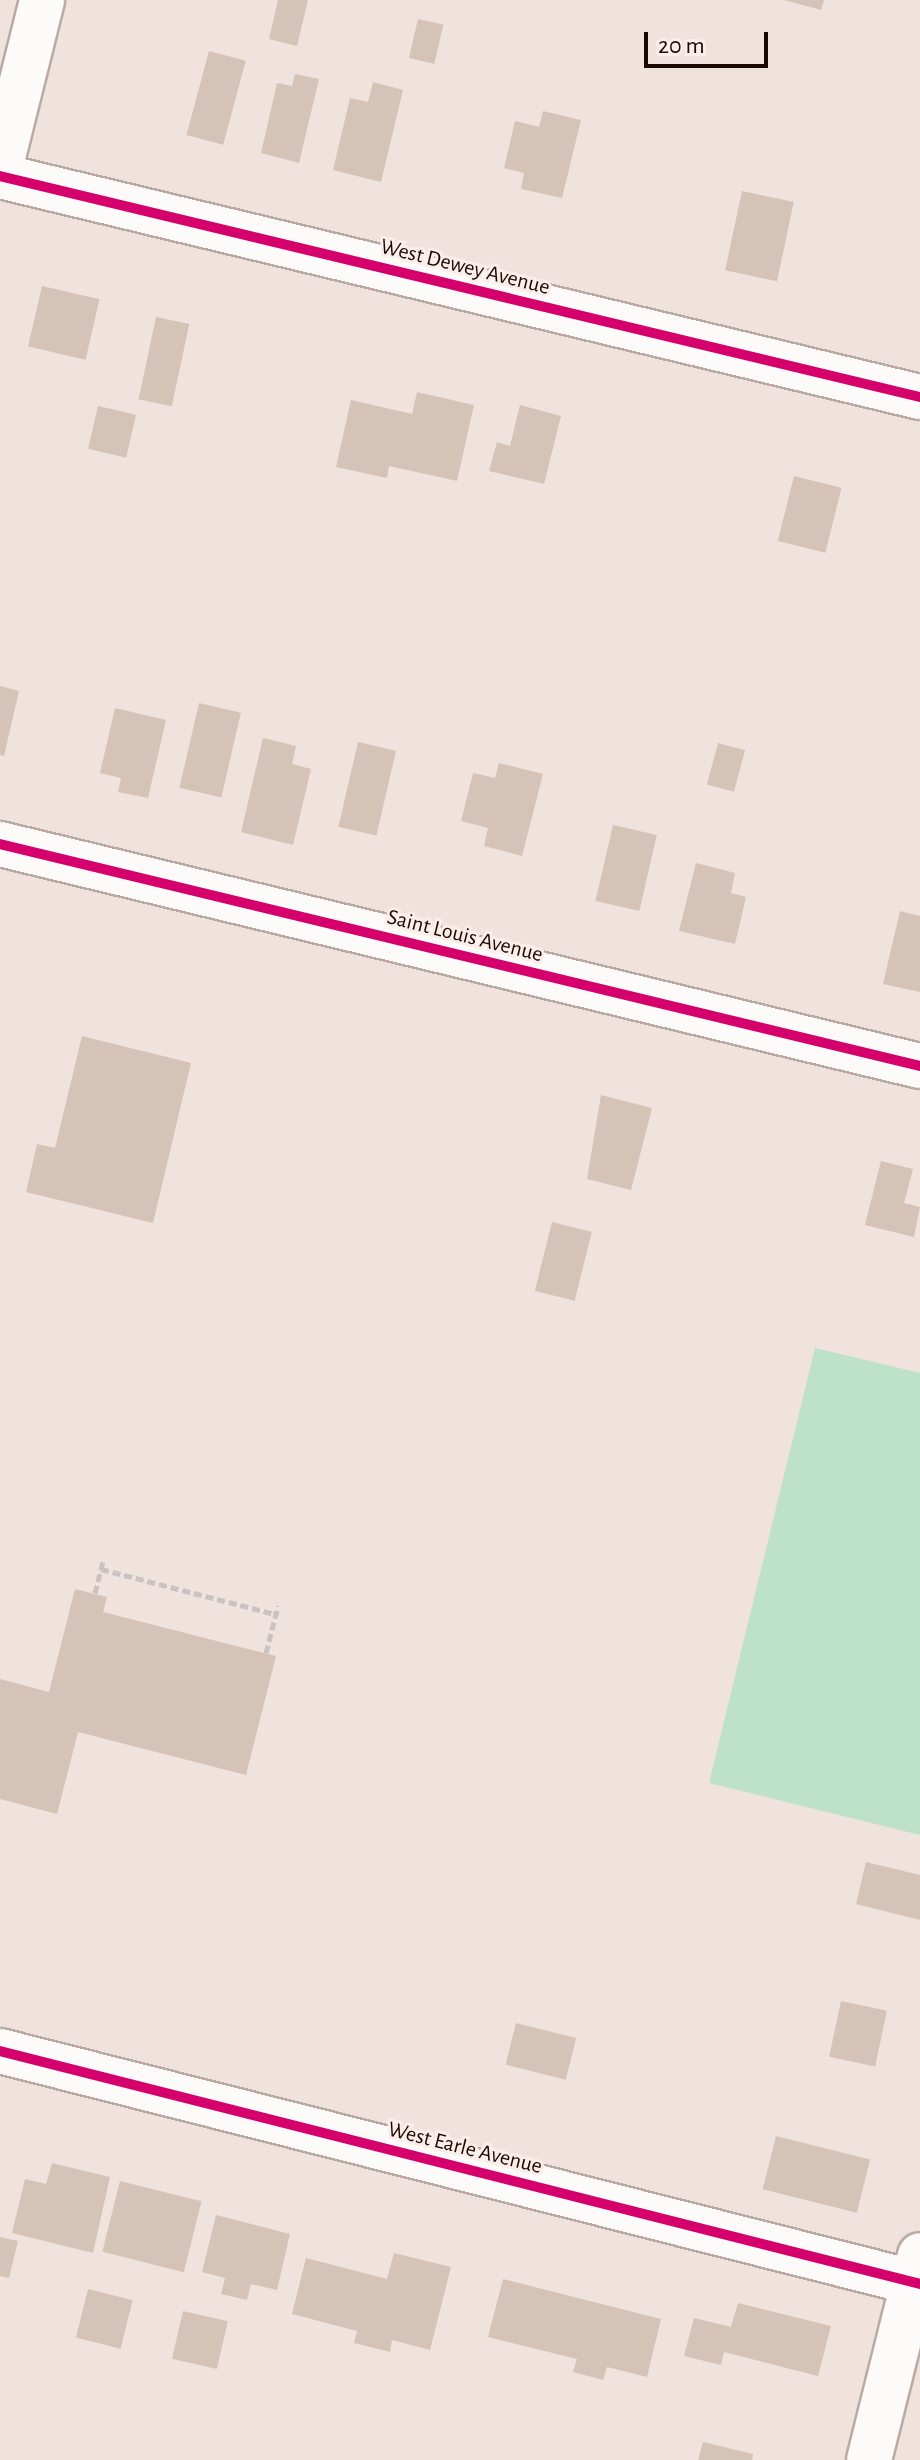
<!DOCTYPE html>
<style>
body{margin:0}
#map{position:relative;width:920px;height:2460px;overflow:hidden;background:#f0e2dd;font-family:"Alegreya Sans",sans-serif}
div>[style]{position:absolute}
.green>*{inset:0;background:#bde1c9}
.building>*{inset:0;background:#d4c3b6;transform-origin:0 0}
.path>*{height:5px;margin-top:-2.5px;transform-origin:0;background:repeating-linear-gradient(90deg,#c9c4c1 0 8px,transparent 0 12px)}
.roads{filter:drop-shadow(2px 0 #baa9a3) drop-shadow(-2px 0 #baa9a3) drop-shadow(0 2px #baa9a3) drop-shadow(0 -2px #baa9a3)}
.minor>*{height:44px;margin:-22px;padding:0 22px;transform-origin:22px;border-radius:22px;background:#fdfbfa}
.cycleway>*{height:10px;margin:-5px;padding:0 5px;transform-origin:5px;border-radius:5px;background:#d6006c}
span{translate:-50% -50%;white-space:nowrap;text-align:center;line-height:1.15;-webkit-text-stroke:6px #fbeeea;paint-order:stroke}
.street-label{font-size:22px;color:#1d0903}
.scale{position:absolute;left:644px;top:32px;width:124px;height:36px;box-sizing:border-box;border:4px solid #1d0903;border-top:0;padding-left:10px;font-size:24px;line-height:28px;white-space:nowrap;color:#1d0903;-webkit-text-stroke:6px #fbeeea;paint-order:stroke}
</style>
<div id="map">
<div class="green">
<i style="clip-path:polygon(815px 1348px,920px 1373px,920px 1835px,709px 1783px)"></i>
</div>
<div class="building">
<i style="clip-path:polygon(278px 0,308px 0,297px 46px,269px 39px)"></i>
<i style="clip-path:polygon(784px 0,824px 0,821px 10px)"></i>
<i style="left:418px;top:19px;width:26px;height:40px;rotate:13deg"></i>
<i style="left:209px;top:51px;width:38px;height:87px;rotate:15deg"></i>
<i style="clip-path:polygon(295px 74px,319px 79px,299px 163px,261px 153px,277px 83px,292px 86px)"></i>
<i style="clip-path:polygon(373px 82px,403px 90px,381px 182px,333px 170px,350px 98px,368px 102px)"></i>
<i style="clip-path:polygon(543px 111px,581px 120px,562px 198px,521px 189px,524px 173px,504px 168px,515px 121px,539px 127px)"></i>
<i style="left:742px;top:191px;width:53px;height:81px;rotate:12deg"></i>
<i style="left:42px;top:286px;width:59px;height:62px;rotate:13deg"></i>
<i style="left:156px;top:317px;width:34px;height:84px;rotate:12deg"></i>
<i style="clip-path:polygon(417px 392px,474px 405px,457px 481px,389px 466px,387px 478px,336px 467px,351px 400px,412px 414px)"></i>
<i style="clip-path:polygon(520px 405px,561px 416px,544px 484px,489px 471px,497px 442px,510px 446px)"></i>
<i style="left:98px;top:406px;width:39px;height:44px;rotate:13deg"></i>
<i style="left:794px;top:476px;width:49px;height:67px;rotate:14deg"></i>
<i style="clip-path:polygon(0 686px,19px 691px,4px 756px,0 755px)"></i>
<i style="left:199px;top:703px;width:43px;height:87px;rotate:13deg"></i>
<i style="clip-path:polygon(115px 708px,166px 720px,148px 798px,118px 792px,121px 778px,100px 773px)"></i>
<i style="clip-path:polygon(263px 738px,296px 746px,292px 764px,311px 769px,293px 845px,241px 832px)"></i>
<i style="left:358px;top:742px;width:39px;height:87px;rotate:13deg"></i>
<i style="left:718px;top:743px;width:28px;height:43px;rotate:15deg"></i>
<i style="clip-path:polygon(499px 763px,543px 774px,522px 856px,484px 846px,488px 828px,461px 821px,473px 773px,495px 778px)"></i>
<i style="left:613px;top:825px;width:45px;height:78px;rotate:13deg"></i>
<i style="clip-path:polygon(696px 863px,735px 873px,731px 893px,746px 897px,735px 944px,679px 931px)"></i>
<i style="clip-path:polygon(900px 911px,920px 916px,920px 992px,883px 984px)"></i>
<i style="clip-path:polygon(82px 1036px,191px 1063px,153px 1223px,26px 1192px,37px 1144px,55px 1148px)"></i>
<i style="clip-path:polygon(601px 1095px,652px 1108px,631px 1190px,587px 1179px)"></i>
<i style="clip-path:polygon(881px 1161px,913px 1169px,904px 1203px,920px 1207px,914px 1237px,865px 1225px)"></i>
<i style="left:552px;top:1222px;width:41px;height:71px;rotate:14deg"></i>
<i style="clip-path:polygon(75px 1589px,107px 1597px,103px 1612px,276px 1656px,246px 1775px,78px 1732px,57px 1814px,0 1799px,0 1679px,49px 1692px)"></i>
<i style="clip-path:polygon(866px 1862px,920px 1875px,920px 1920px,856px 1904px)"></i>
<i style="left:841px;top:2001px;width:47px;height:57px;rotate:12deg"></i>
<i style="left:516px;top:2023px;width:62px;height:43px;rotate:14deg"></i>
<i style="left:776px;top:2136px;width:97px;height:55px;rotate:14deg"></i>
<i style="clip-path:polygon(52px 2163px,110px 2177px,93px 2253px,12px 2233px,25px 2179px,46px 2184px)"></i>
<i style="left:120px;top:2181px;width:84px;height:73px;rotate:14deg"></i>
<i style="clip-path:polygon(216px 2215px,290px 2234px,277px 2290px,251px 2284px,247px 2300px,221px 2294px,225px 2278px,202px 2272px)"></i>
<i style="clip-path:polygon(0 2237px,18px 2241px,9px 2278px,0 2276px)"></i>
<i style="clip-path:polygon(394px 2253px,451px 2267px,430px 2350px,392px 2340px,390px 2352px,354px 2343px,357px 2331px,292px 2314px,306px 2258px,387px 2279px)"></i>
<i style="clip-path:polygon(503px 2279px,661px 2319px,647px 2377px,607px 2367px,603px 2380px,573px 2372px,577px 2359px,488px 2337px)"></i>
<i style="left:88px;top:2289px;width:46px;height:50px;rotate:14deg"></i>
<i style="clip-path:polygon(738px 2303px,831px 2326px,818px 2376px,724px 2352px,721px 2365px,684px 2356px,694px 2318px,731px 2327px)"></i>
<i style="left:183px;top:2311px;width:46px;height:49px;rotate:13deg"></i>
<i style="clip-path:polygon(703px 2442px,753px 2454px,752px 2460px,698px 2460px)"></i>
</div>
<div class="path">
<i style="left:101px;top:1569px;width:180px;rotate:14.5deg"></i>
<i style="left:95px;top:1593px;width:33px;rotate:-76deg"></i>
<i style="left:266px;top:1653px;width:49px;rotate:-75.7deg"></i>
</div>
<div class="roads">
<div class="minor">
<i style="left:0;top:169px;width:174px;rotate:-76deg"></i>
<i style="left:0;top:176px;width:946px;rotate:13.51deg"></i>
<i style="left:0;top:844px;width:946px;rotate:13.57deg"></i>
<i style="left:0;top:2051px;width:949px;rotate:14.21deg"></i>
<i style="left:869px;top:2460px;width:211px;rotate:-76deg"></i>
</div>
</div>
<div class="cycleway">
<i style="left:0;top:176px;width:946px;rotate:13.51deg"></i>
<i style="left:0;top:844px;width:946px;rotate:13.57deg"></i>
<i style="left:0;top:2051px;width:949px;rotate:14.21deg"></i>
</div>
<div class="street-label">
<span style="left:465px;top:267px;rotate:14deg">West Dewey Avenue</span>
<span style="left:465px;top:936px;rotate:14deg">Saint Louis Avenue</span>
<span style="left:465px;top:2148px;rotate:14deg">West Earle Avenue</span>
</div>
<div class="scale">20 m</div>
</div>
